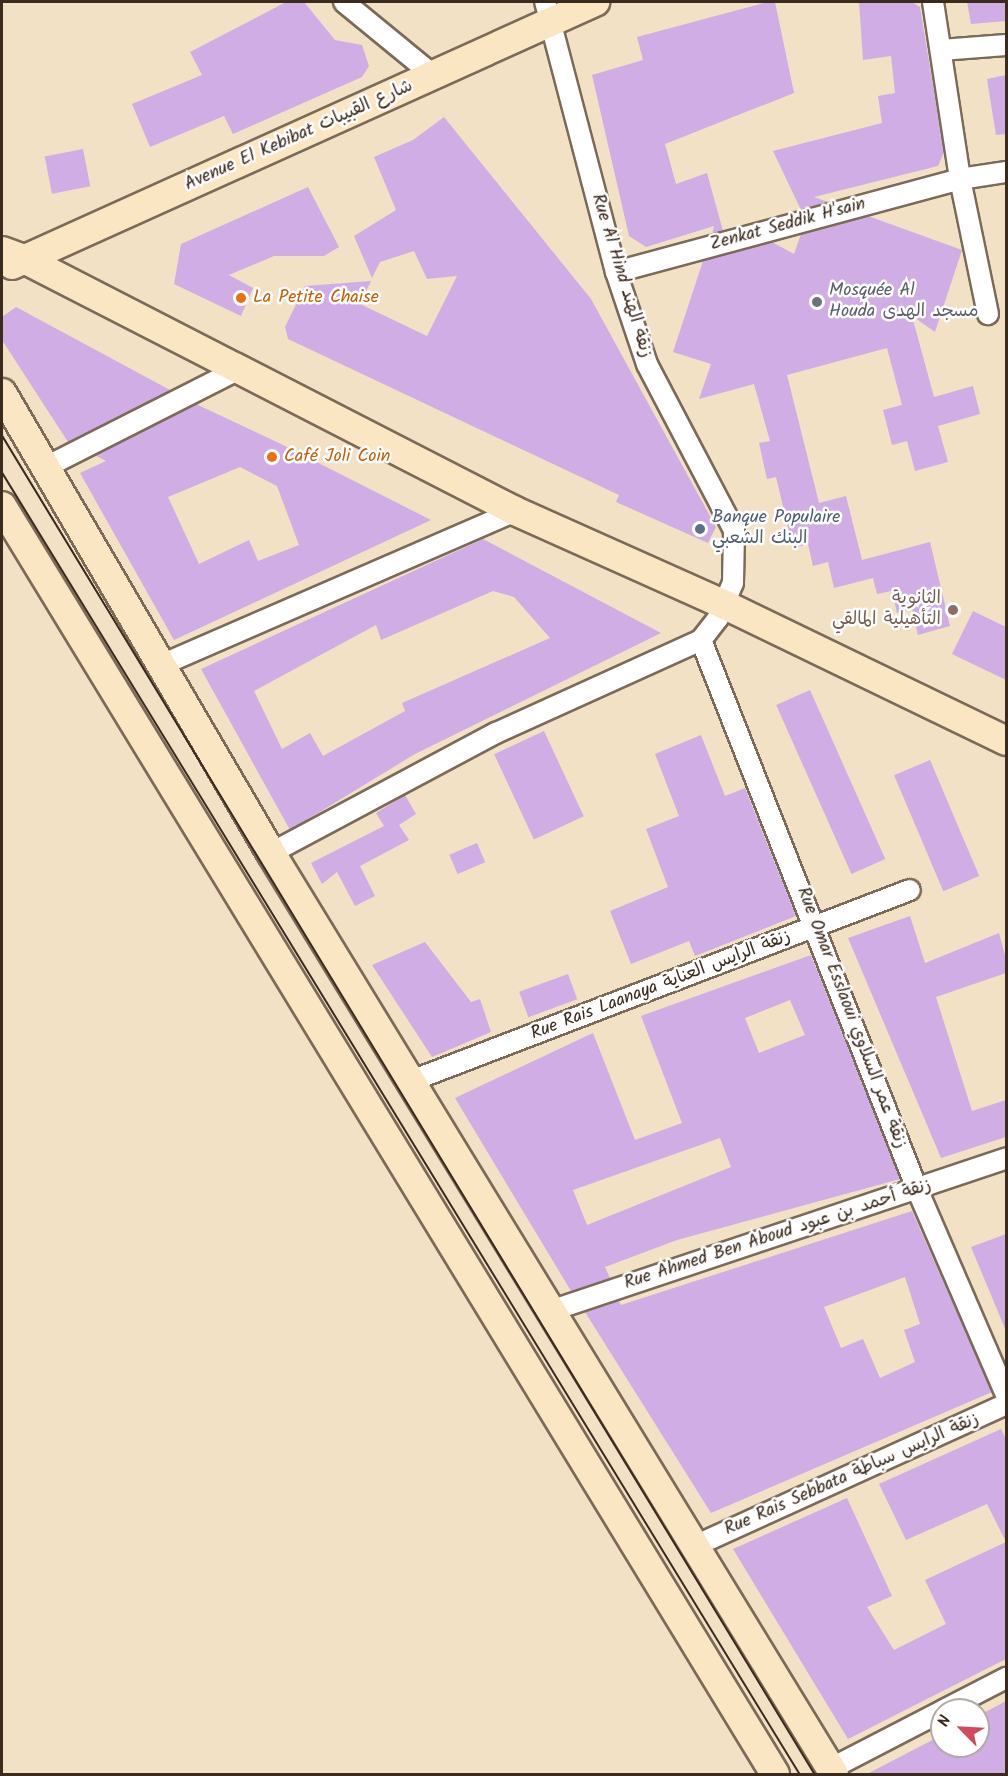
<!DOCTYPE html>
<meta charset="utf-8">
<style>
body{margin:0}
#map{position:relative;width:1008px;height:1776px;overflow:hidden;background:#f2e1c4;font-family:Kalam,"Playpen Sans Arabic",sans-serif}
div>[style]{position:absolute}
.building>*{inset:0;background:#d0ade5;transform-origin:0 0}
.roads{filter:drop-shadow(2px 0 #7b6a58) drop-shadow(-2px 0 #7b6a58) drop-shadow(0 2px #7b6a58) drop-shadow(0 -2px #7b6a58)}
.street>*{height:20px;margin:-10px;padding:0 10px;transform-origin:10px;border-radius:10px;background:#fff}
.secondary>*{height:28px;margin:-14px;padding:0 14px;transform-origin:14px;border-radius:14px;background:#fbe6c4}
.tram>*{height:1.5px;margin:-0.75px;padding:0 0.75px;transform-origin:0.75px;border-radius:0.75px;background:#3b2a1e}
.dots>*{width:16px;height:16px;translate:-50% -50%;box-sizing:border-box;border:3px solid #fff;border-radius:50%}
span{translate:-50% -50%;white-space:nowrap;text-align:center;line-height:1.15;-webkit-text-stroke:5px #fff;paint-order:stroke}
.street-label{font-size:18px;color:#3b2a1e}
.worship-label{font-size:18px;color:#5b616d}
.left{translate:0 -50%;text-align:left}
.food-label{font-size:18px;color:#c56008}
.service-label{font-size:18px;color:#4e5e75}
.education-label{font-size:18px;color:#785e54}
.right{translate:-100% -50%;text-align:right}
.frame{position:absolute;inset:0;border:3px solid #3b2a1e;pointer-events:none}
.north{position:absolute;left:930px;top:1698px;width:60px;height:60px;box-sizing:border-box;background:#fff;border:2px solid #b1aaa5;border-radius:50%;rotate:294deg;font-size:16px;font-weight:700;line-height:24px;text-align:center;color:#3b2a1e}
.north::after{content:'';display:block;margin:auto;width:21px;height:27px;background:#d1495b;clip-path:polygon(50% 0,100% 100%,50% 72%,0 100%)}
</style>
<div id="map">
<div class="building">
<i style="clip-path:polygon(286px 2px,304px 2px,335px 40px,362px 45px,369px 66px,362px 77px,233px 134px,224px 116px,150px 147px,132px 104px,202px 75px,190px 52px)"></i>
<i style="clip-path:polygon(768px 2px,775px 2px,794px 93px,665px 144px,676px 184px,707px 173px,723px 231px,712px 234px,714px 226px,646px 247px,629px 236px,592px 75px,643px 60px,637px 37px)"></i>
<i style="clip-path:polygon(859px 2px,912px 2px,920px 7px,944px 152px,938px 166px,814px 197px,828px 202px,801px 210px,773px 151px,882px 123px,878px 96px,895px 93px,891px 56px,863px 60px)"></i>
<i style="clip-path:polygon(967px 2px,1006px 2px,1006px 21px,971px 24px)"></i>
<i style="clip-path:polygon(1006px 75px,1006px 134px,996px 135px,987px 79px)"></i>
<i style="clip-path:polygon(444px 117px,591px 299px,716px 527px,708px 543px,616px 502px,619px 495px,288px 339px,285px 327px,305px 286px,371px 281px,360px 304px,427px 336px,457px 276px,427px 279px,414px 251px,380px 262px,372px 278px,354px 236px,396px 210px,374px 157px,413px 140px)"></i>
<i style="left:83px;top:149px;width:38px;height:39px;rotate:79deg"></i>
<i style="clip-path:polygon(308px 187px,339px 247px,324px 256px,274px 256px,229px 275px,253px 288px,241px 316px,174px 284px,181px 244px)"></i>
<i style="clip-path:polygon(868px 216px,962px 250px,935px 332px,912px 316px,934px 397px,973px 386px,980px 414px,938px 426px,948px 462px,915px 471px,907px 441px,892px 445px,883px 410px,902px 405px,887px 348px,787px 375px,819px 503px,846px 496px,862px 560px,930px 542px,950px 626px,918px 635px,912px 609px,897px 613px,892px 591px,877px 594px,873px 578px,834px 588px,828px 562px,813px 566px,808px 544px,793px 548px,776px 477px,767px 479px,759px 443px,770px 441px,754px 384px,699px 399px,711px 364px,673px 352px,703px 261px,772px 242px,794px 254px,801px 234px)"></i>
<i style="clip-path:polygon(16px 307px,170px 390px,68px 442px,2px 340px,2px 317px)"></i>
<i style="clip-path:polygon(evenodd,196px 404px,285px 446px,431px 520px,174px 640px,80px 473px,106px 461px,95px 455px,196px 404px,240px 467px,277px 486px,299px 545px,258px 561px,249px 540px,199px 564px,168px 497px,240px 467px)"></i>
<i style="clip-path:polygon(evenodd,483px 539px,661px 633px,415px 754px,290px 830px,201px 669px,483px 539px,493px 591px,514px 597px,550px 638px,402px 703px,405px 711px,323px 756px,310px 733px,282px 749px,254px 691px,376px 625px,381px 640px,493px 591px)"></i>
<i style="clip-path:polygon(973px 611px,1006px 627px,1006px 680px,952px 654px)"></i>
<i style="left:810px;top:690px;width:185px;height:37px;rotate:66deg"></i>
<i style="left:544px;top:731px;width:94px;height:55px;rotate:65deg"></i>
<i style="clip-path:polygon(701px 735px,725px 796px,745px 788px,796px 916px,695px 956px,689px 941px,631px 964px,610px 911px,668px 887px,646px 829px,679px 816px,655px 754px)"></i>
<i style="left:930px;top:760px;width:126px;height:39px;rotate:67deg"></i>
<i style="clip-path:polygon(405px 795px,416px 814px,399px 825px,409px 840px,360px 866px,375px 896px,355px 906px,337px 872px,322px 884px,311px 863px,384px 826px,376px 813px)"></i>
<i style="left:477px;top:843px;width:21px;height:30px;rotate:67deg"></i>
<i style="clip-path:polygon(910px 916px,925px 963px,999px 933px,1006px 959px,1006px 973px,936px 997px,972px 1111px,1006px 1100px,1006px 1137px,941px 1158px,848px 938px)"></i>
<i style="clip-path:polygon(425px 942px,471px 1002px,480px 999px,491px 1032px,432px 1057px,372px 965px)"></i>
<i style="clip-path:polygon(evenodd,811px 955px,900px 1179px,677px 1240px,605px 1267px,610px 1278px,571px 1291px,455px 1098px,593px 1033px,635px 1140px,682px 1123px,641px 1016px,811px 955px,790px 1000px,805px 1035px,759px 1053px,745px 1018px,790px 1000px,811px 955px,720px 1138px,731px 1167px,587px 1225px,573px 1190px,720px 1138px)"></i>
<i style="left:568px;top:974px;width:27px;height:52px;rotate:70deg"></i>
<i style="clip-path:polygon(evenodd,912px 1211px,992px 1392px,711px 1513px,585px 1312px,619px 1301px,621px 1305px,912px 1211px,905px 1277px,920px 1324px,904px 1330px,915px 1362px,880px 1378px,863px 1339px,841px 1348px,824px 1307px,905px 1277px)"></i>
<i style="clip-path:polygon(1006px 1234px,1006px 1331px,971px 1247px)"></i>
<i style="clip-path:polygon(1001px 1429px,1006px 1439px,1006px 1659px,848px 1739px,733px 1549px,847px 1498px,892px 1596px,867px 1607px,894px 1650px,946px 1624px,925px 1580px,1006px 1542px,987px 1504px,906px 1540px,879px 1484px)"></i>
<i style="clip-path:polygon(1006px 1701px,1006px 1774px,867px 1774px,942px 1735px,942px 1746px,978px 1746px,978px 1716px)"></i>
</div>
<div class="roads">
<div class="street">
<i style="left:344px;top:2px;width:115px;rotate:39.4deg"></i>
<i style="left:933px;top:2px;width:179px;rotate:81.3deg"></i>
<i style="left:960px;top:179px;width:138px;rotate:78.3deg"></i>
<i style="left:941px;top:50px;width:65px;rotate:-4.4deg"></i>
<i style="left:616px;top:272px;width:356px;rotate:-15.1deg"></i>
<i style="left:960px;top:179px;width:47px;rotate:-8.7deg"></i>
<i style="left:44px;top:468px;width:216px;rotate:-26.9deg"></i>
<i style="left:701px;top:640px;width:590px;rotate:68.52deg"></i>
<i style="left:917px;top:1189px;width:224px;rotate:66.6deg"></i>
<i style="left:159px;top:666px;width:388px;rotate:-23.5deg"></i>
<i style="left:271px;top:853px;width:255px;rotate:-28.1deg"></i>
<i style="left:496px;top:733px;width:225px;rotate:-24.4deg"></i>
<i style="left:701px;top:640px;width:28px;rotate:-52deg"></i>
<i style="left:718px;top:618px;width:38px;rotate:-67deg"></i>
<i style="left:733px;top:583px;width:53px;rotate:-88.9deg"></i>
<i style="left:734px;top:530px;width:187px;rotate:-117.7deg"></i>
<i style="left:647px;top:364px;width:97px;rotate:-108.6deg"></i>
<i style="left:616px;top:272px;width:279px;rotate:-104.7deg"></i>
<i style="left:411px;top:1081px;width:534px;rotate:-20.95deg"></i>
<i style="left:550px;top:1311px;width:481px;rotate:-18.5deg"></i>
<i style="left:697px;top:1545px;width:340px;rotate:-24.5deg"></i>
<i style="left:944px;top:1710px;width:70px;rotate:-27.3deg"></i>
<i style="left:830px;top:1769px;width:126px;rotate:-27.4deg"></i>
</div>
<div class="secondary">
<i style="left:2px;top:251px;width:23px;rotate:20deg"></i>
<i style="left:24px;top:259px;width:552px;rotate:27.17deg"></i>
<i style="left:515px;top:511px;width:230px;rotate:24.1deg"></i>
<i style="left:725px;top:605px;width:312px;rotate:25.8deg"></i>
<i style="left:12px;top:265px;width:640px;rotate:-24.28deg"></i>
<i style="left:2px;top:393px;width:533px;rotate:59.68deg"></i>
<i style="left:271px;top:853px;width:1079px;rotate:58.56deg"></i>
<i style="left:2px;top:506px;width:1485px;rotate:58.63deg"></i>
</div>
</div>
<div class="tram">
<i style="left:2px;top:435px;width:1566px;rotate:58.74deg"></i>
<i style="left:2px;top:472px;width:1527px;rotate:58.5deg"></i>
</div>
<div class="dots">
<i style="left:241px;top:298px;background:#e8710a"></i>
<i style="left:817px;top:302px;background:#6b7280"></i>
<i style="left:272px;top:457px;background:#e8710a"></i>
<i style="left:700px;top:529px;background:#5c6f8a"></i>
<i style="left:953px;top:610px;background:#8d6e63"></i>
</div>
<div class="street-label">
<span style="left:299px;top:136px;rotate:-24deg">Avenue El Kebibat شارع القبيبات</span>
<span style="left:788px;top:225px;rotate:-15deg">Zenkat Seddik H'sain</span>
<span style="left:621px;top:276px;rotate:73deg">Rue Al Hind زنقة الهند</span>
<span style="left:661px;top:986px;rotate:-21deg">Rue Rais Laanaya زنقة الرايس العناية</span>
<span style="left:851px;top:1018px;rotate:69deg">Rue Omar Esslaoui زنقة عمر السلاوي</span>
<span style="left:778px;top:1235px;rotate:-18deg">Rue Ahmed Ben Aboud زنقة أحمد بن عبود</span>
<span style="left:852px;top:1475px;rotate:-24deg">Rue Rais Sebbata زنقة الرايس سباطة</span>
</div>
<div class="worship-label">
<span class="left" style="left:829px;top:302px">Mosquée Al<br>Houda مسجد الهدى</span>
</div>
<div class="food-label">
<span class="left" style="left:253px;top:298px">La Petite Chaise</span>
<span class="left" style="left:284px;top:457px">Café Joli Coin</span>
</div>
<div class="service-label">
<span class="left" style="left:712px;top:529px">Banque Populaire<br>البنك الشعبي</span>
</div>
<div class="education-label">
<span class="right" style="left:941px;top:610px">الثانوية<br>التأهيلية المالقي</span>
</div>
<div class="frame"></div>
<div class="north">N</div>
</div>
